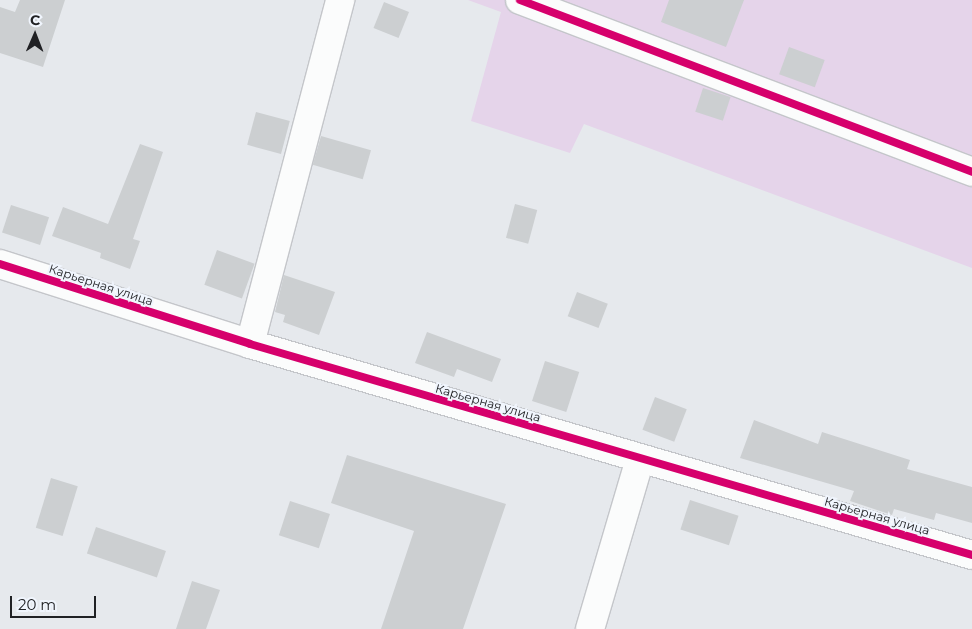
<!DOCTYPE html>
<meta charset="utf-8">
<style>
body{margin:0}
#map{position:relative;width:972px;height:629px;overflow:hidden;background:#e6e9ed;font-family:Montserrat,sans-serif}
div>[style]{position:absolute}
.green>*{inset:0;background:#e5d4ea}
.building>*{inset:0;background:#cccfd1;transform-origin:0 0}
.roads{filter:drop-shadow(1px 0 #c4c6ca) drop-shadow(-1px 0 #c4c6ca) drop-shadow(0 1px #c4c6ca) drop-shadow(0 -1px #c4c6ca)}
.minor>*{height:28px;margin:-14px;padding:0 14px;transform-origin:14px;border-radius:14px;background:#fbfcfc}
.cycleway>*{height:8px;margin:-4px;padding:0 4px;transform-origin:4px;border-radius:4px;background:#d6006c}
span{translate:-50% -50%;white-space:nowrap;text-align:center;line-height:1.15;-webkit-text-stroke:4px #f0f5fd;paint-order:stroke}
.street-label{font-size:12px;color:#202124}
.north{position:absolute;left:10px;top:10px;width:50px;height:50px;-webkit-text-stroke:4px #f0f5fd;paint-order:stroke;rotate:1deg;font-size:14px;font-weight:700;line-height:20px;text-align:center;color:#202124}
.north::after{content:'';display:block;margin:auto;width:18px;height:22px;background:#202124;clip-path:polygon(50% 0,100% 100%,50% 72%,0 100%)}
.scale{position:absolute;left:10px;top:596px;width:86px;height:22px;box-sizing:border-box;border:2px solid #202124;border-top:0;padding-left:6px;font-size:15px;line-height:18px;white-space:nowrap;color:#202124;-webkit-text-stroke:4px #f0f5fd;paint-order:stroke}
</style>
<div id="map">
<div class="green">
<i style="clip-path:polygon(468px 0,972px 0,972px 268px,584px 124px,570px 153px,471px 121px,501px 12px)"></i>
</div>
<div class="building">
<i style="clip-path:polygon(20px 0,65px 0,43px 67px,0 53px,0 7px,15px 12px)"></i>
<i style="clip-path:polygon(669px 0,744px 0,726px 47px,661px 22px)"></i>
<i style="left:384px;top:2px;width:27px;height:28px;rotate:22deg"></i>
<i style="left:789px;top:47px;width:38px;height:29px;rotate:20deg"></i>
<i style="left:703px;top:88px;width:29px;height:25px;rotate:18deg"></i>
<i style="left:256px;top:112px;width:35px;height:34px;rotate:15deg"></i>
<i style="left:321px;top:136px;width:52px;height:30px;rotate:16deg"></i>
<i style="clip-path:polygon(140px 144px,163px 152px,133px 239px,140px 241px,130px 269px,100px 258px,101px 253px,52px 236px,63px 207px,108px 224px)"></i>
<i style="left:515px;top:204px;width:23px;height:35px;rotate:15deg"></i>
<i style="left:11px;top:205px;width:40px;height:29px;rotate:18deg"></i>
<i style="left:217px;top:250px;width:40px;height:37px;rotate:20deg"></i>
<i style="clip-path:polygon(284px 275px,335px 292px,319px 335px,283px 322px,285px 315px,275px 312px)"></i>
<i style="left:577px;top:292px;width:33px;height:26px;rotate:21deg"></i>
<i style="clip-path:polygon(427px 332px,501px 359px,492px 382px,457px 369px,454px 377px,415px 363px)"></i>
<i style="left:545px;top:361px;width:36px;height:42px;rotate:18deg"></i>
<i style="left:655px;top:397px;width:34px;height:35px;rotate:21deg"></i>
<i style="clip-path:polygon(754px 420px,818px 444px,822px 432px,910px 460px,907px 469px,972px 487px,972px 523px,936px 513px,934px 520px,894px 509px,892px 515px,850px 501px,854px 491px,740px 458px)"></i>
<i style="clip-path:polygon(347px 455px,506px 504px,463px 629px,381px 629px,414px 531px,331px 503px)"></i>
<i style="left:51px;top:478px;width:28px;height:52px;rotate:17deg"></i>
<i style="left:690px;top:500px;width:51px;height:31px;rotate:18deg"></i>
<i style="left:290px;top:501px;width:42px;height:36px;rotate:18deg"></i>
<i style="left:96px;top:527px;width:74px;height:28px;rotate:19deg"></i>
<i style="clip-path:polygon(192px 581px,220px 590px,206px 629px,176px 629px)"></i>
</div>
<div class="roads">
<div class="minor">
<i style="left:520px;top:0;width:484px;rotate:20.8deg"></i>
<i style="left:0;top:264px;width:262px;rotate:17.7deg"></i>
<i style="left:250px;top:344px;width:752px;rotate:16.29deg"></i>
<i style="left:250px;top:344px;width:356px;rotate:-75.3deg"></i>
<i style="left:590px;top:629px;width:177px;rotate:-73.6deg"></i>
</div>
</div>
<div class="cycleway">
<i style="left:520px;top:0;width:484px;rotate:20.8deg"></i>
<i style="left:0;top:264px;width:262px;rotate:17.7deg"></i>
<i style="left:250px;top:344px;width:752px;rotate:16.29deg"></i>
</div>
<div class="street-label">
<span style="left:101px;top:285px;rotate:18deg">Карьерная улица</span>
<span style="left:488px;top:403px;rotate:16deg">Карьерная улица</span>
<span style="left:877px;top:516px;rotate:16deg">Карьерная улица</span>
</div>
<div class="north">С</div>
<div class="scale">20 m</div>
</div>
